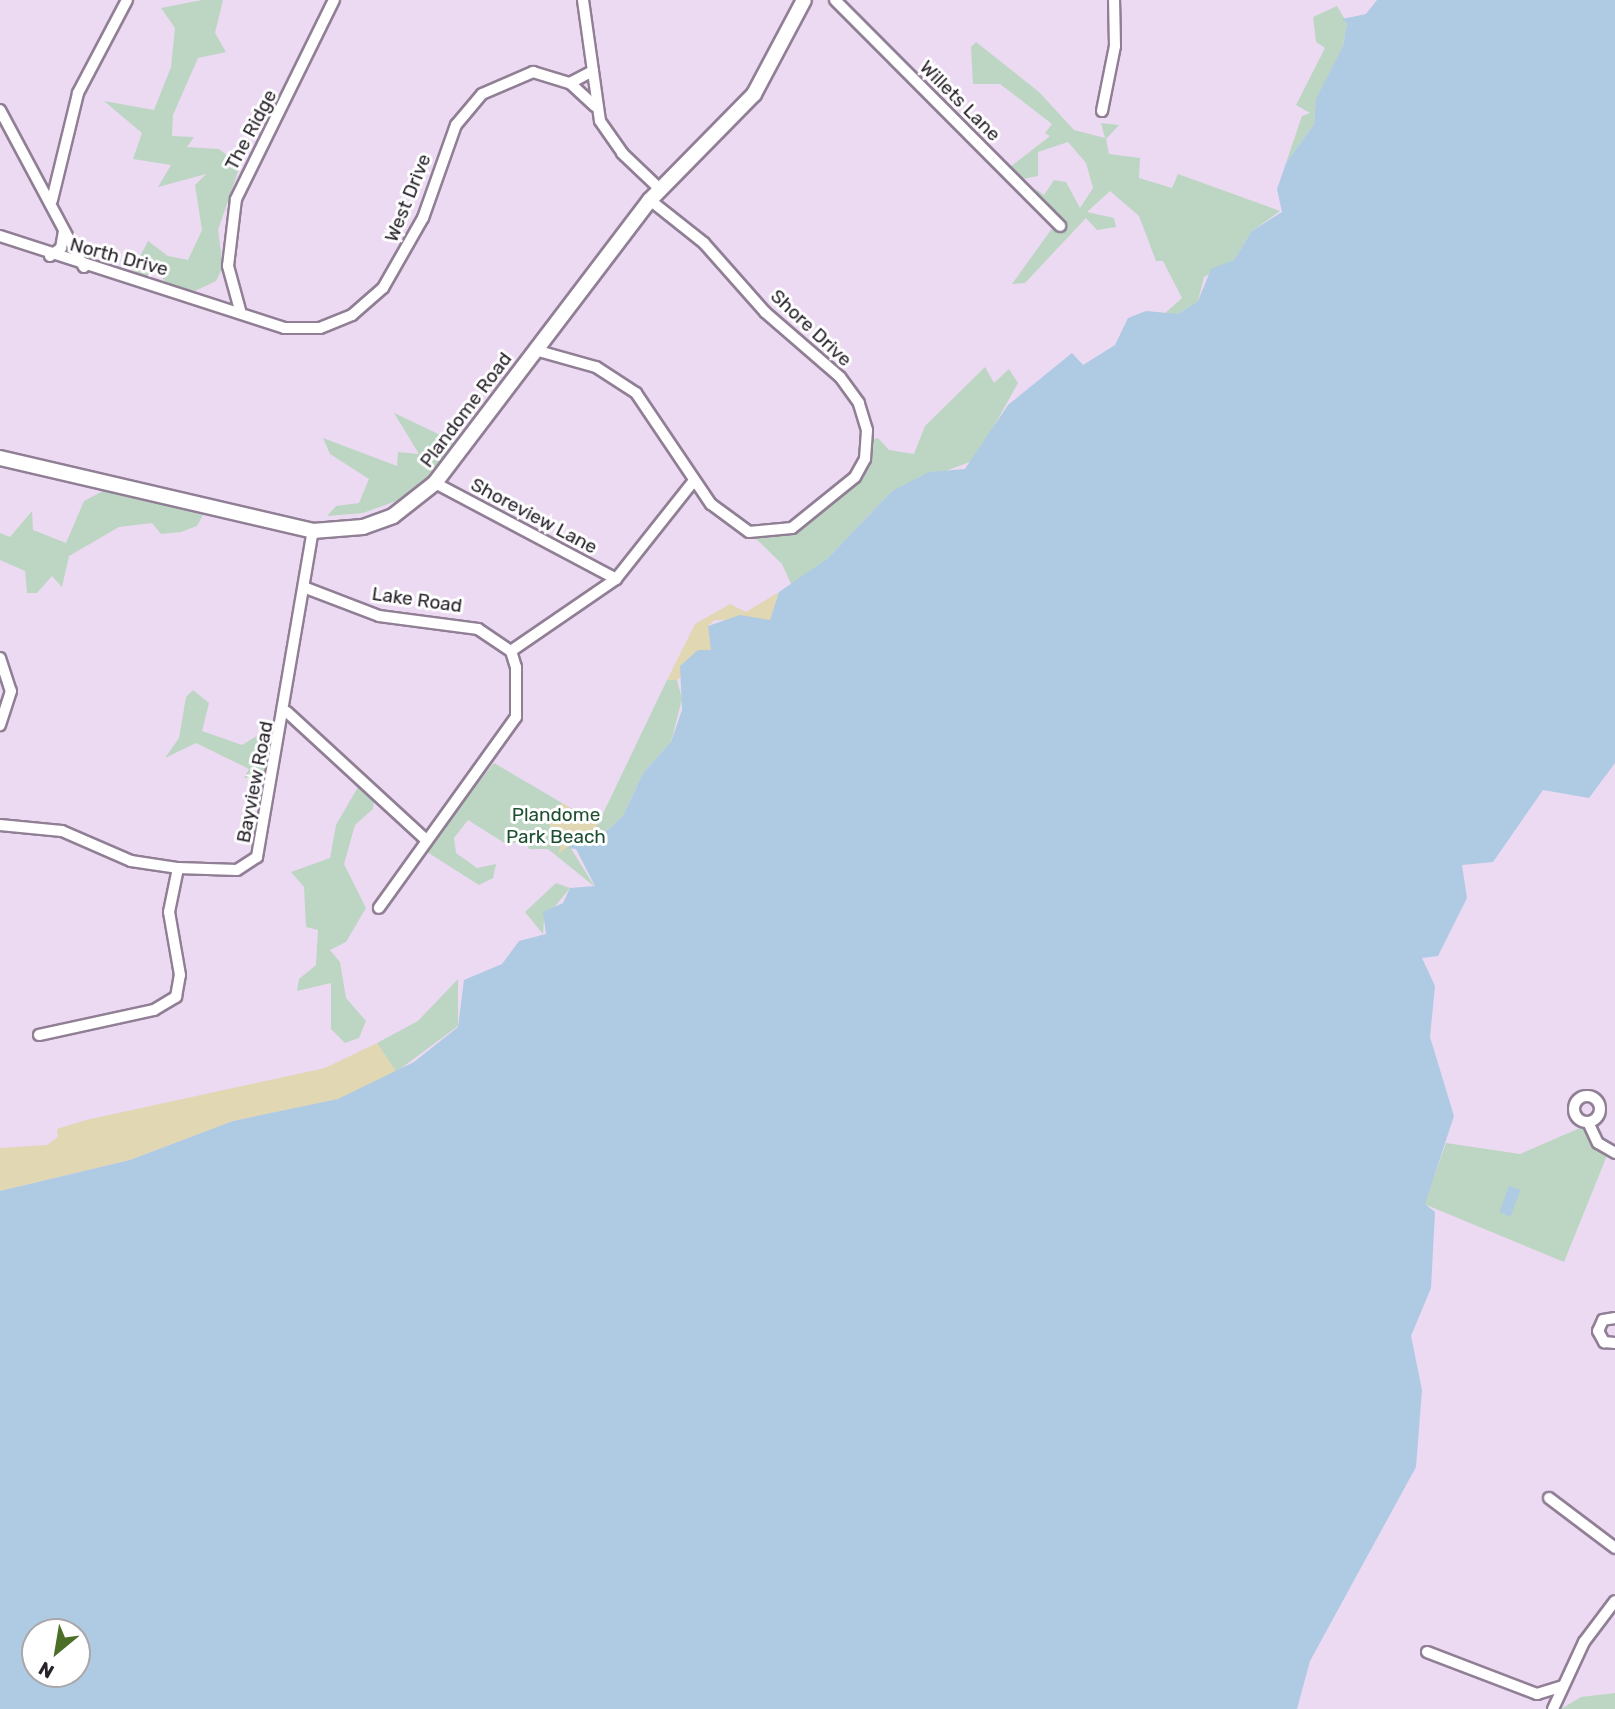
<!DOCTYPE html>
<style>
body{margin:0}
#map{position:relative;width:1615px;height:1709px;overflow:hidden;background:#ecdaf2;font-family:Rubik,sans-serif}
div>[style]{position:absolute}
.green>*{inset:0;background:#bcd6c3}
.sand>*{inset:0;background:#e1d7b3}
.water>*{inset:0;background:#afcae3;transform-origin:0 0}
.roads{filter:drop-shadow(2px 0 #907f95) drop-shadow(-2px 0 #907f95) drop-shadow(0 2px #907f95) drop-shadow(0 -2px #907f95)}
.minor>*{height:10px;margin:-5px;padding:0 5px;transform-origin:5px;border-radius:5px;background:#fff}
.minor>.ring{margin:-5px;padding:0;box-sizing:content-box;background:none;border:10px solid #fff;border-radius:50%}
.secondary>*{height:14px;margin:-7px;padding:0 7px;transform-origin:7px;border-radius:7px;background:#fff}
span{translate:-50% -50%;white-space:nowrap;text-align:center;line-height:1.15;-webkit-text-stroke:6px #fff;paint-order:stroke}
.street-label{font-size:19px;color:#28222b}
.park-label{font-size:19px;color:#1d4f30}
.north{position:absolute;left:21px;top:1618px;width:70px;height:70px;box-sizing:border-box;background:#fff;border:2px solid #a9a7aa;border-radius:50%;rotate:210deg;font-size:19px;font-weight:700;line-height:28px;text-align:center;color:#28222b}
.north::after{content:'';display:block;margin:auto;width:24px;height:32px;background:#4b6f27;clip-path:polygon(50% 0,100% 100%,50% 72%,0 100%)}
</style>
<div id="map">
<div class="green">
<i style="clip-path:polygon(202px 0,223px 0,215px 33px,226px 52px,198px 58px,173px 115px,172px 136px,194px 137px,187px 147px,219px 149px,240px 166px,218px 230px,223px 267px,216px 281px,195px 291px,167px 284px,157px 271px,142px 278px,133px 270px,148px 241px,168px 256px,188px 260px,202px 230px,195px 185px,206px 174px,158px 187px,171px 165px,133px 159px,142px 133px,104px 101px,154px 110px,171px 67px,175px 28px,161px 8px)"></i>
<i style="clip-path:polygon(1337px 6px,1347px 23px,1343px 46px,1316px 101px,1314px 124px,1286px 163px,1302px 116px,1310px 113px,1296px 105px,1325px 48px,1316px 42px,1313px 17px)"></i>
<i style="clip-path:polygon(976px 42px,1039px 92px,1074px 130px,1105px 138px,1101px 123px,1119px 125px,1106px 139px,1109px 154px,1140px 158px,1139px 178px,1172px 188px,1178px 174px,1280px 211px,1252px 231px,1234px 260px,1204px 277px,1198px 301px,1178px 314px,1164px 314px,1182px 298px,1163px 261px,1156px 261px,1139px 216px,1110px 191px,1087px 212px,1114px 218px,1116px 227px,1097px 230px,1086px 218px,1025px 283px,1012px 284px,1053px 227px,1036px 189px,1044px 195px,1054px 180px,1066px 182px,1080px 208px,1093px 188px,1086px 163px,1068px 142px,1038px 152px,1038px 176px,1014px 181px,1005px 171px,1050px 136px,1045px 133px,1052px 124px,1000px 84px,973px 84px,971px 47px)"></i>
<i style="clip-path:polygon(985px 367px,994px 383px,1009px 369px,1018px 383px,975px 460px,892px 491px,827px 559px,792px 586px,782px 564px,749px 532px,779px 533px,855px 477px,868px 441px,878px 438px,889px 450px,914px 454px,925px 426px)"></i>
<i style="clip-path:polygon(394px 413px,455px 442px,429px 479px,402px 499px,363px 513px,327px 516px,336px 506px,359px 503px,369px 479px,330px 454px,323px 438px,397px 466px,398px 452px,419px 454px)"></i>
<i style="clip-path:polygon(105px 490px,203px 515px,197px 526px,181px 532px,161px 534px,152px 523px,119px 527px,69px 556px,62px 587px,52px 576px,37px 593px,27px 593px,25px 571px,0 560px,0 533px,10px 537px,32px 511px,33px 530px,66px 543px,84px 501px)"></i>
<i style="clip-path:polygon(667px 680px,677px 680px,682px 699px,671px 742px,643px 773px,623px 816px,601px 836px,586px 834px,570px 847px,595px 887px,548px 849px,529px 849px,525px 841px,506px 844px,468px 820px,454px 838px,456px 853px,477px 868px,496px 864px,493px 878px,479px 885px,424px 850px,494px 763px,598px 824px)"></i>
<i style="clip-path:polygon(193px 690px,209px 703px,202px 731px,242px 745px,268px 729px,276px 731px,267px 790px,259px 777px,244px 778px,249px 769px,196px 743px,165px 758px,179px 738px,186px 697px)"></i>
<i style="clip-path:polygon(358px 787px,374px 801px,373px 809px,355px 825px,344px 864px,366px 908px,346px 942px,330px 950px,340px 962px,346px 998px,366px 1021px,359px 1038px,345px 1043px,331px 1029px,331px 983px,297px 991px,299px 979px,316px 965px,318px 930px,306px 927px,304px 887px,291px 872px,330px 858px,336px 825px)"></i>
<i style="clip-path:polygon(556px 883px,570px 888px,544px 920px,543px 934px,525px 912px)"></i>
<i style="clip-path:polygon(458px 979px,458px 1026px,396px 1072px,377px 1043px,418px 1021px)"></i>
<i style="clip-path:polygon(1587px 1125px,1608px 1153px,1564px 1262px,1424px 1204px,1446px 1143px,1520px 1154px)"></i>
<i style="clip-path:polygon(1615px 1693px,1615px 1709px,1561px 1709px,1581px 1697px)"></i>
</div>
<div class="sand">
<i style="clip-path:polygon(779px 592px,770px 621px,715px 620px,708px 626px,712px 650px,677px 680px,667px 680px,695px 624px,730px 604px,746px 612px)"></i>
<i style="clip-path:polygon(562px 803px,598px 825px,558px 854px,561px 845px,542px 812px,554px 814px)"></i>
<i style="clip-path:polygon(377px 1043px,396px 1072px,339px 1099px,233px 1121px,130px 1160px,0 1191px,0 1148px,47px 1145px,58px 1137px,57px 1129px,86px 1120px,325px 1068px)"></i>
</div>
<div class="water">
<i style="clip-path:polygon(evenodd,1377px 0,1615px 0,1615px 763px,1589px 798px,1543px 790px,1493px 862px,1462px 865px,1467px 898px,1438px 956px,1422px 958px,1435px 986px,1430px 1037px,1454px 1116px,1425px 1204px,1435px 1212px,1431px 1288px,1411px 1336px,1422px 1390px,1416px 1467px,1310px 1661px,1297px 1709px,0 1709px,0 1191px,130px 1160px,233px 1121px,338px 1099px,414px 1062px,458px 1027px,464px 980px,502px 964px,519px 941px,546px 934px,543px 912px,563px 903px,570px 888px,595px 886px,576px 849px,568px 848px,586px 834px,601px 836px,623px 816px,643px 773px,671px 742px,682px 710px,680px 666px,698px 650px,711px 650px,708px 626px,740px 615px,770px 620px,779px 592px,827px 559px,892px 491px,929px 472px,965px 469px,1008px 405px,1072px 353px,1083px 365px,1115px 345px,1128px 318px,1146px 311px,1178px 314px,1198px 301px,1211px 269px,1234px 260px,1252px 231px,1282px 212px,1277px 189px,1286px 163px,1314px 124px,1316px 99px,1343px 46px,1347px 23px,1342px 19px,1366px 14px,1377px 0,35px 1632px,77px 1632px,77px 1674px,35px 1674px,35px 1632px)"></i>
<i style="left:1509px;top:1186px;width:12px;height:28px;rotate:20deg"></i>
</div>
<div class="roads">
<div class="minor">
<i style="left:583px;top:0;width:122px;rotate:82deg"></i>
<i style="left:600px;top:121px;width:39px;rotate:55deg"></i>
<i style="left:622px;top:153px;width:52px;rotate:43.5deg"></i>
<i style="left:835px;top:0;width:319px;rotate:45.1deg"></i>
<i style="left:570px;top:83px;width:26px;rotate:-28deg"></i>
<i style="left:0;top:110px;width:178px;rotate:61.9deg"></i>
<i style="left:1102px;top:111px;width:66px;rotate:-78.7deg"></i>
<i style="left:1115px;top:46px;width:46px;rotate:-91.2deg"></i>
<i style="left:52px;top:200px;width:110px;rotate:-76.3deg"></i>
<i style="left:78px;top:93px;width:105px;rotate:-62.2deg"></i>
<i style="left:0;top:236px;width:299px;rotate:17.9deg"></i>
<i style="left:284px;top:328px;width:36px"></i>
<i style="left:320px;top:328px;width:35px;rotate:-22deg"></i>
<i style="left:352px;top:315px;width:41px;rotate:-41.1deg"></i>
<i style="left:383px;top:288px;width:81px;rotate:-60.3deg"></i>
<i style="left:423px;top:218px;width:99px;rotate:-70.5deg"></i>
<i style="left:456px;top:125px;width:40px;rotate:-50deg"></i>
<i style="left:482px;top:94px;width:56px;rotate:-23.3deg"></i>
<i style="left:533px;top:72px;width:39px;rotate:17deg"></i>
<i style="left:570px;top:83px;width:34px;rotate:43deg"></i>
<i style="left:50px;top:256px;width:14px;rotate:-36deg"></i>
<i style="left:61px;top:248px;width:17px;rotate:-80deg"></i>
<i style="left:240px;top:310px;width:46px;rotate:-105.3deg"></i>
<i style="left:228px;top:266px;width:67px;rotate:-83.2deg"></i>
<i style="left:236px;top:199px;width:222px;rotate:-63.8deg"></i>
<i style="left:535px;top:350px;width:63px;rotate:15.6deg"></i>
<i style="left:596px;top:367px;width:48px;rotate:33deg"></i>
<i style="left:636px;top:393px;width:134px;rotate:56deg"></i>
<i style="left:711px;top:504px;width:47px;rotate:36.4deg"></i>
<i style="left:749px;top:532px;width:43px;rotate:-5.3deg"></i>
<i style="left:792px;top:528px;width:81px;rotate:-39deg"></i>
<i style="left:855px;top:477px;width:21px;rotate:-61deg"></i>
<i style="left:865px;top:459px;width:29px;rotate:-86deg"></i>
<i style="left:867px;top:430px;width:28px;rotate:-107deg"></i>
<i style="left:859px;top:403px;width:32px;rotate:-126deg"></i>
<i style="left:840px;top:377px;width:99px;rotate:-139.1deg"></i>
<i style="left:765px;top:312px;width:92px;rotate:-131.5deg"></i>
<i style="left:704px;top:243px;width:69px;rotate:-141.5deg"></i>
<i style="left:435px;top:483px;width:205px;rotate:27.9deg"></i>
<i style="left:306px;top:588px;width:78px;rotate:21deg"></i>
<i style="left:379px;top:616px;width:100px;rotate:7.5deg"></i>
<i style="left:478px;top:629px;width:40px;rotate:34deg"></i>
<i style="left:511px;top:651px;width:17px;rotate:73deg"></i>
<i style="left:516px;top:667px;width:50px;rotate:90deg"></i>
<i style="left:516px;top:717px;width:235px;rotate:125.7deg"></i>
<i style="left:511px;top:651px;width:127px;rotate:-34.4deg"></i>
<i style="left:616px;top:579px;width:124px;rotate:-51.6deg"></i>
<i style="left:0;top:658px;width:35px;rotate:72deg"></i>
<i style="left:11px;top:691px;width:36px;rotate:108deg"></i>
<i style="left:287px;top:712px;width:188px;rotate:42.6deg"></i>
<i style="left:0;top:825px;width:62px;rotate:5.5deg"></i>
<i style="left:62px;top:831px;width:75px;rotate:23.5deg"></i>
<i style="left:131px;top:861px;width:48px;rotate:8.5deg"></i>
<i style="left:178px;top:868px;width:59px;rotate:1.9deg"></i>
<i style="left:237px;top:870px;width:24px;rotate:-33deg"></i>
<i style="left:257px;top:857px;width:331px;rotate:-80.3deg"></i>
<i style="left:39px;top:1035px;width:118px;rotate:-12.3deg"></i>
<i style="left:154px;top:1010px;width:26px;rotate:-31deg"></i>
<i style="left:176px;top:997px;width:22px;rotate:-80deg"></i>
<i style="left:180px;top:975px;width:64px;rotate:-99.9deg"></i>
<i style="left:169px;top:912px;width:45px;rotate:-78.4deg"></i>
<i class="ring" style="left:1574px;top:1096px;width:16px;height:16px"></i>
<i style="left:1588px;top:1122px;width:23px;rotate:65deg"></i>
<i style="left:1598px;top:1143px;width:20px;rotate:30deg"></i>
<i style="left:1615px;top:1318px;width:12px;rotate:171deg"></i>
<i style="left:1603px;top:1320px;width:12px;rotate:114deg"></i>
<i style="left:1598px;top:1331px;width:13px;rotate:61deg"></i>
<i style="left:1604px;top:1342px;width:11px;rotate:5deg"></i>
<i style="left:1549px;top:1498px;width:83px;rotate:37.1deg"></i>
<i style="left:1427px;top:1652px;width:118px;rotate:20.9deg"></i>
<i style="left:1537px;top:1694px;width:27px;rotate:-17deg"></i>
<i style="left:1553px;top:1709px;width:74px;rotate:-65.2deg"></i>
<i style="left:1584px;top:1642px;width:51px;rotate:-52.9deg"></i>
</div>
<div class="secondary">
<i style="left:0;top:458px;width:321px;rotate:13.1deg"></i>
<i style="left:313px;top:531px;width:50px;rotate:-4.6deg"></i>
<i style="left:363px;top:527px;width:32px;rotate:-20deg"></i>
<i style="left:393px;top:516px;width:53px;rotate:-38.2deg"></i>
<i style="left:435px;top:483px;width:355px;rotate:-52.8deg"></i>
<i style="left:650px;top:200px;width:148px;rotate:-45.5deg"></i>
<i style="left:754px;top:94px;width:106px;rotate:-62deg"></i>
</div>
</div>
<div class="street-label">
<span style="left:960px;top:101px;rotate:45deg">Willets Lane</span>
<span style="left:251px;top:130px;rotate:-62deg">The Ridge</span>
<span style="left:408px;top:198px;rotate:-68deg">West Drive</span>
<span style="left:119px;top:257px;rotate:15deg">North Drive</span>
<span style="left:811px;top:328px;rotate:43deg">Shore Drive</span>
<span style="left:466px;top:410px;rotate:-53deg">Plandome Road</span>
<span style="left:534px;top:516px;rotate:28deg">Shoreview Lane</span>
<span style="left:417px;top:600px;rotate:8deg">Lake Road</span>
<span style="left:255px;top:782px;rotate:-79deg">Bayview Road</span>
</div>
<div class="park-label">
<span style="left:556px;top:826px">Plandome<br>Park Beach</span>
</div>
<div class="north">N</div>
</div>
